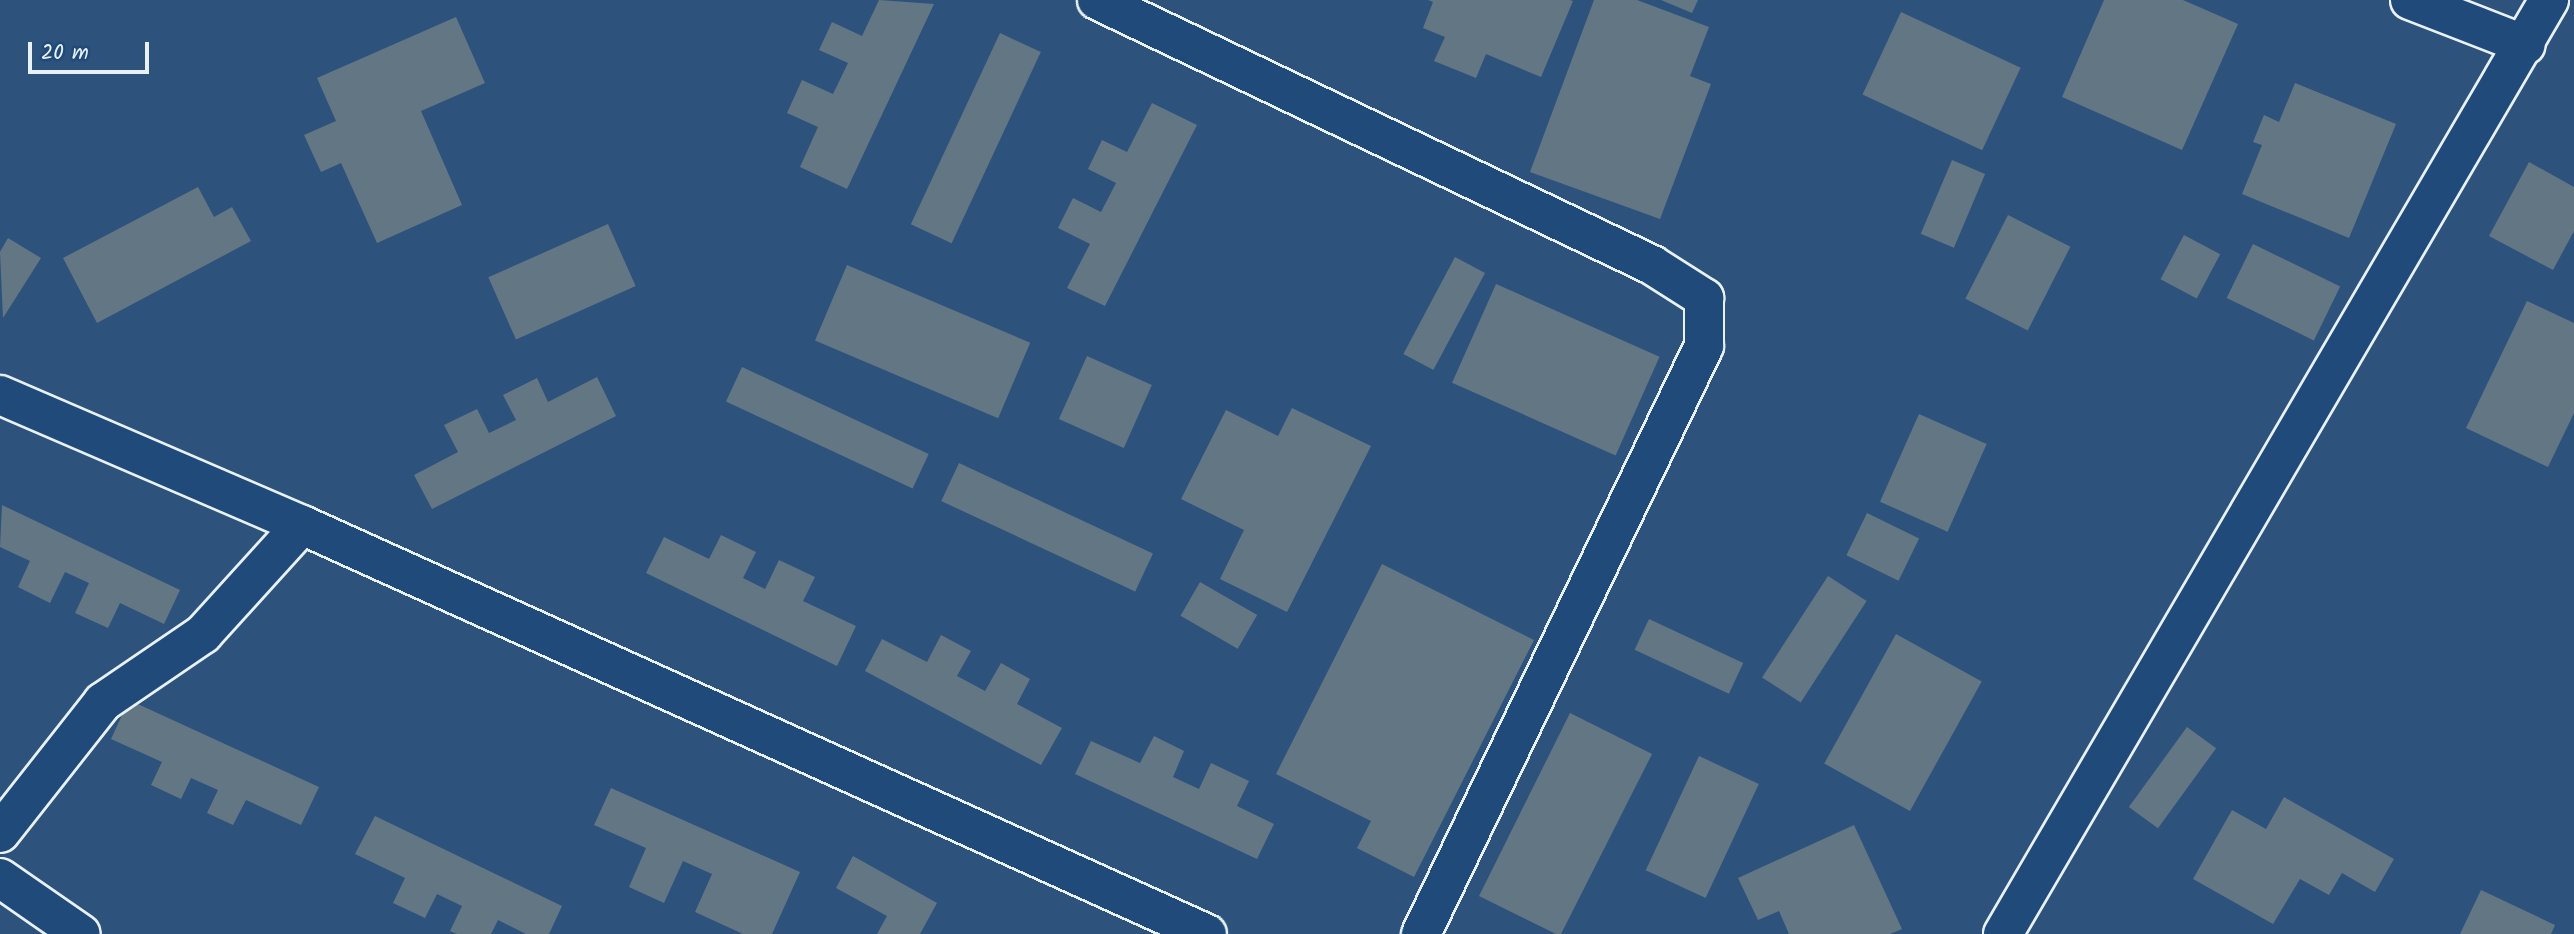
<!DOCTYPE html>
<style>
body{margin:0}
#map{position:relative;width:2574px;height:934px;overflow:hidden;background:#2d537c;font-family:Kalam,sans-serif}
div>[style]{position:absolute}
.building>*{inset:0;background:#637684;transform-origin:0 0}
.roads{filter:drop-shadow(2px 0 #e8f1f8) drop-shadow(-2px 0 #e8f1f8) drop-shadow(0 2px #e8f1f8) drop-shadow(0 -2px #e8f1f8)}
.minor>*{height:38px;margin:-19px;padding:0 19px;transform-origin:19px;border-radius:19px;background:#1f4a7a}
span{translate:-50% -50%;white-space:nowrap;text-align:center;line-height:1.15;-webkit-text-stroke:5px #1f4a7a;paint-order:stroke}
.scale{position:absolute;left:28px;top:42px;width:121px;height:32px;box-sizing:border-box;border:4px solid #e8f1f8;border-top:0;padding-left:9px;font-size:21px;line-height:24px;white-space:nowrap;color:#e8f1f8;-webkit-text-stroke:5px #1f4a7a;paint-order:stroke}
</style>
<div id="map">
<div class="building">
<i style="clip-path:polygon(879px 0,934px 4px,847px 189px,800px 167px,818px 127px,787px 113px,802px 80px,833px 94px,848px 63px,819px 50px,832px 22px,862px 36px)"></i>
<i style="clip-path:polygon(1428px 0,1570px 0,1573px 1px,1541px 77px,1486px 54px,1476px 78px,1434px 61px,1445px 37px,1423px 28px,1433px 2px)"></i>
<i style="clip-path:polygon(1594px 0,1637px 0,1709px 27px,1690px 76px,1711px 84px,1660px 219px,1530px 172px)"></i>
<i style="clip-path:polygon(1661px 0,1698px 0,1692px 13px)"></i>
<i style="clip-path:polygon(2104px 0,2183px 0,2238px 24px,2182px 150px,2062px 97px)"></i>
<i style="left:1901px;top:12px;width:132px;height:91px;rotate:25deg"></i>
<i style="clip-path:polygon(456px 17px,485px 83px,421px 111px,462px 205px,377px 243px,341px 163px,321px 172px,304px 135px,336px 121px,317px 78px)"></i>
<i style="left:1000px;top:33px;width:45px;height:211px;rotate:25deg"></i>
<i style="clip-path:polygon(2295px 83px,2396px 124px,2349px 238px,2242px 194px,2262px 145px,2253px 142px,2264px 115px,2279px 122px)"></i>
<i style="clip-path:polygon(1152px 103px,1197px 125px,1105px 306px,1067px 288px,1090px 244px,1058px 228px,1073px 198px,1101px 212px,1116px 183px,1088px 169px,1102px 140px,1127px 152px)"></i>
<i style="left:1952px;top:160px;width:36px;height:80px;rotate:23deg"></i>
<i style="clip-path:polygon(2529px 162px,2574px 187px,2574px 231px,2553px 270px,2489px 236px)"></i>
<i style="clip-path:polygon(198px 187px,214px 217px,232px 207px,251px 241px,97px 323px,63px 258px)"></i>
<i style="left:2008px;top:215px;width:70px;height:94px;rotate:27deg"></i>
<i style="left:608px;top:224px;width:68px;height:131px;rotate:66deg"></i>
<i style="left:2184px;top:235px;width:41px;height:50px;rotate:28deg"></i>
<i style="clip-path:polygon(8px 238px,41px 258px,3px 318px,0 252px)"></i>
<i style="left:2253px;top:244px;width:97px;height:60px;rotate:26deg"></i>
<i style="left:1455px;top:257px;width:34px;height:110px;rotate:28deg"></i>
<i style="left:847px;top:265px;width:199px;height:82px;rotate:23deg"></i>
<i style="left:1496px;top:284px;width:179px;height:108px;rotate:24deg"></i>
<i style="clip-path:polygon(2527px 301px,2574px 323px,2574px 413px,2548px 467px,2466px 428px)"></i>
<i style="left:1087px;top:356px;width:71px;height:69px;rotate:24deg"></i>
<i style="left:742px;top:367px;width:206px;height:38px;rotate:25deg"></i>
<i style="clip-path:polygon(597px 377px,616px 416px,432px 509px,414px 475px,458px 452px,444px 425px,477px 409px,489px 433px,516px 420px,503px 395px,537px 378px,548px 402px)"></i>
<i style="clip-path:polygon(1292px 408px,1371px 446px,1287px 612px,1220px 579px,1244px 530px,1181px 499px,1226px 410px,1278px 436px)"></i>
<i style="left:1919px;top:414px;width:74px;height:96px;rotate:24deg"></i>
<i style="left:959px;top:463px;width:214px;height:42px;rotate:25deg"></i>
<i style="clip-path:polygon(2px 505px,180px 590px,164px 624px,120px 603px,108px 628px,75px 613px,89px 583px,65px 572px,50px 603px,18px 587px,30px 561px,0 547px)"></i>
<i style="left:1867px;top:513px;width:58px;height:47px;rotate:26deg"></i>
<i style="clip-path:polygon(721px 535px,756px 552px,743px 578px,765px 589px,779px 560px,815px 577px,803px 601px,856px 626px,837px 666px,646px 573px,664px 537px,709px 559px)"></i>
<i style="clip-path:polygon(1382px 564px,1534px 640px,1414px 877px,1357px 848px,1371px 821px,1276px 774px)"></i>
<i style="left:1828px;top:576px;width:46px;height:121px;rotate:33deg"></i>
<i style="left:1200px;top:582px;width:66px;height:39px;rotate:30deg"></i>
<i style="left:1649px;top:619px;width:104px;height:34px;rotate:25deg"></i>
<i style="left:1896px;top:634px;width:98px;height:148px;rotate:29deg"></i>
<i style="clip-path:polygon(941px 635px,971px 651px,957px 676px,985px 691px,1001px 663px,1030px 679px,1017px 704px,1062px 728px,1041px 765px,865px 671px,882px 639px,927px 662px)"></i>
<i style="clip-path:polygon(129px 700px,319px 787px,301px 825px,246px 800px,233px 825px,207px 813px,218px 790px,191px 778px,181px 799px,151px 785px,162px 762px,111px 739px)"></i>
<i style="clip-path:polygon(1570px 713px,1652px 754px,1561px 934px,1556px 934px,1479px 896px)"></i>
<i style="left:2187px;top:727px;width:36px;height:99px;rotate:36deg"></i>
<i style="clip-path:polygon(1154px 736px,1184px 751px,1173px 777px,1199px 789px,1211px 763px,1249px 781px,1237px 806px,1274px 824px,1257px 859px,1075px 774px,1091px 741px,1140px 763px)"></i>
<i style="left:1699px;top:756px;width:66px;height:126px;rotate:25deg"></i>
<i style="clip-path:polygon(611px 788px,800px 872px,772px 934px,743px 934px,695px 912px,712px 874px,683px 861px,664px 903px,629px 887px,646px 848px,594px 825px)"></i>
<i style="clip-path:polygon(2284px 797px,2394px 859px,2375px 892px,2342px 873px,2329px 895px,2300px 879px,2273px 924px,2193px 879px,2232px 810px,2266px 829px)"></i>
<i style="clip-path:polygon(375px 816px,562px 906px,549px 934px,526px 934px,498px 920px,491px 934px,457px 934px,450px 931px,462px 906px,437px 894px,425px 918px,393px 903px,405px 878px,355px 854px)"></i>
<i style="clip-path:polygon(1854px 825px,1902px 929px,1890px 934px,1789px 934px,1779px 911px,1758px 920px,1738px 878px)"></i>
<i style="clip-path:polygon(853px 856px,937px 903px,920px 934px,877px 934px,887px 916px,836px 888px)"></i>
<i style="clip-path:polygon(2481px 890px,2555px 925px,2551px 934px,2460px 934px)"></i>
</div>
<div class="roads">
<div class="minor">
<i style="left:1097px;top:0;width:615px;rotate:25.52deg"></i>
<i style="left:1652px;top:265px;width:62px;rotate:32.4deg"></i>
<i style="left:1704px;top:298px;width:48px;rotate:90deg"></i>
<i style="left:1704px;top:346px;width:653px;rotate:115.7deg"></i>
<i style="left:2410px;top:0;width:124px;rotate:21.2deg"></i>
<i style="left:0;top:395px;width:329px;rotate:23.3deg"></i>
<i style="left:302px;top:525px;width:993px;rotate:24.32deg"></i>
<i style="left:0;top:833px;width:167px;rotate:-51.8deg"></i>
<i style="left:103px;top:702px;width:121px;rotate:-34.2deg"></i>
<i style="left:203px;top:634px;width:147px;rotate:-47.8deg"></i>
<i style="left:0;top:878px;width:98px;rotate:34.7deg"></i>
<i style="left:2003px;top:934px;width:1082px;rotate:-59.69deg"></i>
</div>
</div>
<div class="scale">20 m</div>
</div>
